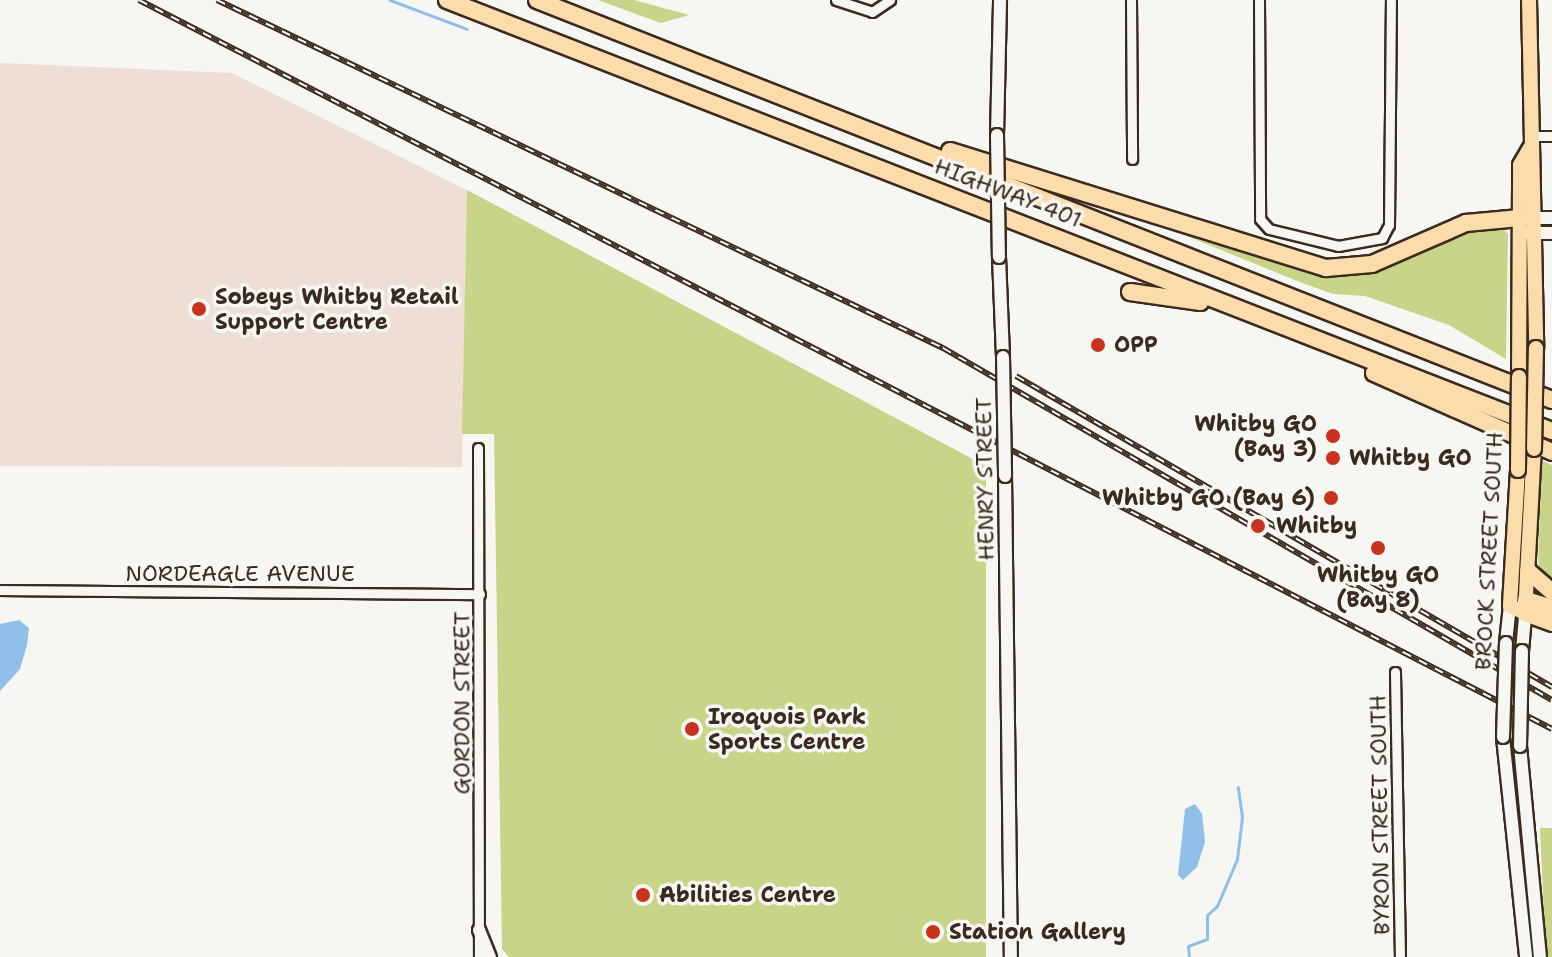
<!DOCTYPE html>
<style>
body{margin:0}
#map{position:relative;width:1552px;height:957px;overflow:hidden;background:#f6f6f2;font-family:"Shantell Sans",sans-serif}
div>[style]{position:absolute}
.built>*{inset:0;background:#eeded4}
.green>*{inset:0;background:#c8d487}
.water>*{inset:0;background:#8ec0ea}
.stream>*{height:3px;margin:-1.5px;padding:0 1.5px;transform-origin:1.5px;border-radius:1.5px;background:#8ec0ea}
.roads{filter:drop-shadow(2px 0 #3b2a1e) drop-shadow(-2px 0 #3b2a1e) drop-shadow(0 2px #3b2a1e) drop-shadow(0 -2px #3b2a1e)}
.minor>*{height:9px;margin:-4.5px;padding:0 4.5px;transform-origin:4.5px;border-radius:4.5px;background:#f6f6f2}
.secondary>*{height:12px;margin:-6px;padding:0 6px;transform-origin:6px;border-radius:6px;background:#f6f6f2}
.primary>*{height:14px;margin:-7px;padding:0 7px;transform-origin:7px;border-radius:7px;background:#faddab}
.motorway>*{height:16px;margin:-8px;padding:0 8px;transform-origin:8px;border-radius:8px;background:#faddab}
.rail>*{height:6px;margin-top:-3px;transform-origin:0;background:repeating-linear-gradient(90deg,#f6f6f2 0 9px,#3b2a1e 0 18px);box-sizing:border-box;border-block:2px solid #3b2a1e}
.bridges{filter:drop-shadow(2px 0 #3b2a1e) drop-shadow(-2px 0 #3b2a1e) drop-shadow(0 2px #3b2a1e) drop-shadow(0 -2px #3b2a1e)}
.secondary-bridge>*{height:12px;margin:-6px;padding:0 6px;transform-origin:6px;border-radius:6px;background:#f6f6f2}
.primary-bridge>*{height:14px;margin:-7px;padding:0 7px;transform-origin:7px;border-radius:7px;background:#faddab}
.dots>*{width:22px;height:22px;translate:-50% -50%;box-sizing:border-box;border:4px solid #f6f6f2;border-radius:50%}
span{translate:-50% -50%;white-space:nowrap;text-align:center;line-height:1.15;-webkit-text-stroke:7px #f6f6f2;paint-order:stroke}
.street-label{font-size:22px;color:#3b2a1e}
.poi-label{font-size:22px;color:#3b2a1e;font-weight:700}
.left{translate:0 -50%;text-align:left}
.right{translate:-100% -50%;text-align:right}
</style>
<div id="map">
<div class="built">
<i style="clip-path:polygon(0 63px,232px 73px,467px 190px,462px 467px,0 466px)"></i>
</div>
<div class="green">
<i style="clip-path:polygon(598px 0,634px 0,689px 15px,661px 23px)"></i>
<i style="clip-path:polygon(467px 190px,986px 466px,986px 957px,509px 957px,502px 949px,494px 434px,462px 434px)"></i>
<i style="clip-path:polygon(1133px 214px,1307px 272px,1339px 276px,1379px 270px,1468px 231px,1503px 229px,1508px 234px,1506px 359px,1449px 325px,1365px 296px,1333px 294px,1297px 281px)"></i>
<i style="clip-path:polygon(1542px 461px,1552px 465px,1552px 585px,1538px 564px)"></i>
<i style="clip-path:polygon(1540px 828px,1552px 828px,1552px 957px,1546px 957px)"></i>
</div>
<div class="water">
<i style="clip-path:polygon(19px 620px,29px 628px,27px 645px,20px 669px,0 691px,0 624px)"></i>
<i style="clip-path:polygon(1195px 804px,1202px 814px,1205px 842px,1197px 867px,1183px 880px,1178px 875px,1185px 809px)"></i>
</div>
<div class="stream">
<i style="left:390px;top:0;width:82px;rotate:20.6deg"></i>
<i style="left:1189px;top:957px;width:11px;rotate:-95deg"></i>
<i style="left:1188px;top:946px;width:20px;rotate:-20deg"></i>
<i style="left:1207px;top:939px;width:24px;rotate:-90deg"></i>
<i style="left:1207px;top:915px;width:13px;rotate:-42deg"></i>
<i style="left:1217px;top:906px;width:51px;rotate:-66.9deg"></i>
<i style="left:1237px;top:859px;width:42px;rotate:-83.2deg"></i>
<i style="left:1242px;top:817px;width:30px;rotate:-98deg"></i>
</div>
<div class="roads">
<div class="minor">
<i style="left:836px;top:0;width:38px;rotate:18deg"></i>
<i style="left:872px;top:12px;width:22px;rotate:-34deg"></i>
<i style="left:1131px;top:0;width:159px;rotate:89.6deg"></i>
<i style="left:1259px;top:0;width:219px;rotate:89.7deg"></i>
<i style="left:1260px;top:219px;width:13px;rotate:48deg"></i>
<i style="left:1269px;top:229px;width:71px;rotate:13.8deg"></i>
<i style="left:1338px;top:246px;width:45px;rotate:-10.3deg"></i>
<i style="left:1382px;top:238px;width:15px;rotate:-62deg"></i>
<i style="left:1389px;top:225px;width:225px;rotate:-89.5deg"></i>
<i style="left:1529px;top:136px;width:23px"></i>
<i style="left:478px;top:448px;width:509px;rotate:89.89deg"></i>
<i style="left:0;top:590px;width:480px;rotate:0.5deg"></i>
<i style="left:1395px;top:672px;width:285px;rotate:89deg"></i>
</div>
<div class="secondary">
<i style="left:997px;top:135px;width:135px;rotate:-88.7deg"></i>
<i style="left:1527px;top:218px;width:25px"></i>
<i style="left:1527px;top:233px;width:25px"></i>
<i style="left:999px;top:257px;width:100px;rotate:87.7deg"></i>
<i style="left:1005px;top:476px;width:481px;rotate:89.3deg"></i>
<i style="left:1506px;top:643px;width:37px;rotate:-84deg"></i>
<i style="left:1522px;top:651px;width:38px;rotate:-85deg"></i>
<i style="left:1503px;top:737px;width:221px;rotate:84deg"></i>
<i style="left:1520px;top:746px;width:212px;rotate:84.6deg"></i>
<i style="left:479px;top:930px;width:29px;rotate:68deg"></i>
</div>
<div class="primary">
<i style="left:1529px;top:0;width:348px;rotate:88.8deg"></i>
<i style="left:1519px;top:377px;width:212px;rotate:-89.7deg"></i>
<i style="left:1520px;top:165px;width:20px;rotate:-60deg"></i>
<i style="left:1518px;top:470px;width:136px;rotate:93.4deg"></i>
<i style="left:1510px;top:606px;width:17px;rotate:25deg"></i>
<i style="left:1525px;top:613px;width:164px;rotate:-86.9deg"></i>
</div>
<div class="motorway">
<i style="left:447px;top:0;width:1186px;rotate:21.31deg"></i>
<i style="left:537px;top:0;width:1091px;rotate:21.51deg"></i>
<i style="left:950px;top:151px;width:394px;rotate:17.3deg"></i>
<i style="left:1326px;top:268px;width:46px;rotate:-5deg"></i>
<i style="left:1372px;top:264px;width:103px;rotate:-23.6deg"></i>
<i style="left:1466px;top:223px;width:54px;rotate:-5.3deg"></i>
<i style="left:1130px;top:292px;width:71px;rotate:8.1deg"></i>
<i style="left:1374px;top:373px;width:195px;rotate:23.9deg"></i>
<i style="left:1528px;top:571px;width:32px;rotate:41deg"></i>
<i style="left:1526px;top:600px;width:27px;rotate:17deg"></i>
<i style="left:1525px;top:613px;width:29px;rotate:20deg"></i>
</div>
</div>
<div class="rail">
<i style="left:139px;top:0;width:1590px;rotate:27.29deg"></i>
<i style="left:217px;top:0;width:805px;rotate:25.61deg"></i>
<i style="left:943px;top:348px;width:703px;rotate:30.03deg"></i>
<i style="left:1016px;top:376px;width:620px;rotate:30.12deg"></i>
</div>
<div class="bridges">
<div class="secondary-bridge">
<i style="left:997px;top:135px;width:122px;rotate:89.1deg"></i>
<i style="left:1003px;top:357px;width:119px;rotate:89deg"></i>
<i style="left:1503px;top:737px;width:94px;rotate:-88.2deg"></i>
<i style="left:1520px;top:746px;width:95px;rotate:-88.8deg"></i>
</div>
<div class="primary-bridge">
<i style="left:1534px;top:449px;width:101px;rotate:-88.9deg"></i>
<i style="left:1518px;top:470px;width:93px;rotate:-89.4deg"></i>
</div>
</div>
<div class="dots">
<i style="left:199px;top:309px;background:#c8321e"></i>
<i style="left:1098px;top:345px;background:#c8321e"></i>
<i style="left:1333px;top:436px;background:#c8321e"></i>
<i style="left:1333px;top:458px;background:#c8321e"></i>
<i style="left:1331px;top:498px;background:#c8321e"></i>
<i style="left:1258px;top:526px;background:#c8321e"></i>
<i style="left:1378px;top:548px;background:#c8321e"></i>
<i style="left:692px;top:729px;background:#c8321e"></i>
<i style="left:643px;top:895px;background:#c8321e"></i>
<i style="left:933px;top:932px;background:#c8321e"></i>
</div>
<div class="street-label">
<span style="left:1008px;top:193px;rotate:21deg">HIGHWAY 401</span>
<span style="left:985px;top:479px;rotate:-91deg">HENRY STREET</span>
<span style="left:1489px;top:551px;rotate:-87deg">BROCK STREET SOUTH</span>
<span style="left:240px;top:574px">NORDEAGLE AVENUE</span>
<span style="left:462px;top:703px;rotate:-90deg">GORDON STREET</span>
<span style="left:1380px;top:815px;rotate:-91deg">BYRON STREET SOUTH</span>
</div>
<div class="poi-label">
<span class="left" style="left:215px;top:309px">Sobeys Whitby Retail<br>Support Centre</span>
<span class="left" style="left:1114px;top:345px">OPP</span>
<span class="right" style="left:1317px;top:436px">Whitby GO<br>(Bay 3)</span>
<span class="left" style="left:1349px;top:458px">Whitby GO</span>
<span class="right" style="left:1315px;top:498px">Whitby GO (Bay 6)</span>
<span class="left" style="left:1276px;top:526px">Whitby</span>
<span style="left:1378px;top:587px">Whitby GO<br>(Bay 8)</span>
<span class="left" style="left:708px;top:729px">Iroquois Park<br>Sports Centre</span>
<span class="left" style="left:659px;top:895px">Abilities Centre</span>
<span class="left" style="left:949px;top:932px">Station Gallery</span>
</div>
</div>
